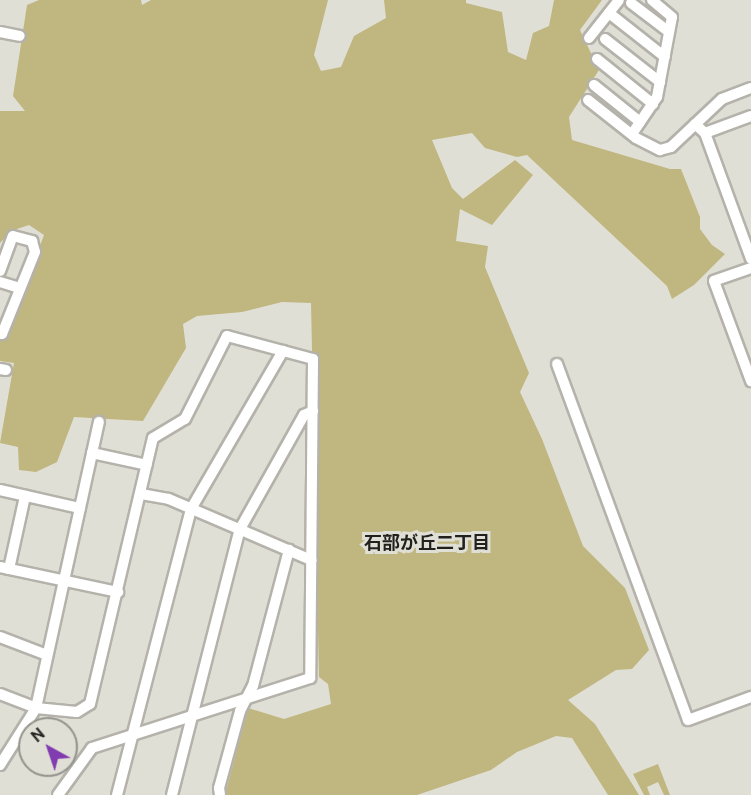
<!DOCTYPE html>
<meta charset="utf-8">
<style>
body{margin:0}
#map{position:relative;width:751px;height:795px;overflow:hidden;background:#e0dfd6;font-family:Ubuntu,"Noto Sans JP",sans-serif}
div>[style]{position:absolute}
.green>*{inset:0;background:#c0b67f}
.roads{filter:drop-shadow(2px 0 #b4b2aa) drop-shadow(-2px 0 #b4b2aa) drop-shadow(0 2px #b4b2aa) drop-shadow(0 -2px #b4b2aa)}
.minor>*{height:10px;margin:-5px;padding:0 5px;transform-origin:5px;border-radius:5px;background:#fff}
span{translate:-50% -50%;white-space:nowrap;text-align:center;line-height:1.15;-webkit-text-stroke:6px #e0dfd6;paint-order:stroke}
.neighbourhood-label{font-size:18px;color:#21201d;font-weight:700}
.north{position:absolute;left:18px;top:717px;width:60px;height:60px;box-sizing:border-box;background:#e0dfd6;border:2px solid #94938c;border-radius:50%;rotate:320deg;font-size:16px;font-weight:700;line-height:24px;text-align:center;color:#21201d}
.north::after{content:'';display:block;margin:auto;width:21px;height:27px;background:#813cb0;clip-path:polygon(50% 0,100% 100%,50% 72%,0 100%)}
</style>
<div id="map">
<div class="green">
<i style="clip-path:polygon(39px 0,141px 0,142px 5px,151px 0,328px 0,314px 55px,321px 71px,341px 67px,354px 36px,386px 18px,384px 0,466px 0,466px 3px,502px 12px,508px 52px,526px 60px,533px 33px,549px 26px,554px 0,602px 0,580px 30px,599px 70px,569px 117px,572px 140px,670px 169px,681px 169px,700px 217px,700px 229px,712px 245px,725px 254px,694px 285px,672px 299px,667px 286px,527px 155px,517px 157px,485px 148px,472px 133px,432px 140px,452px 188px,463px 199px,515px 160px,533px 175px,492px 225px,460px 209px,456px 241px,488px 246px,485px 267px,529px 373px,520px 392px,542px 439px,583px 546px,625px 588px,649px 650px,632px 669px,616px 670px,568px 700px,595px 724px,639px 795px,608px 795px,572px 738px,556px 736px,517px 752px,491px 770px,417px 795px,225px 795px,248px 708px,284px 719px,331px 704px,328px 684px,319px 677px,311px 303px,282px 302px,242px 312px,197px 316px,183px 324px,186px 348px,143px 421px,74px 417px,57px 462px,36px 472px,19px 470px,18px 447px,0 443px,14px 363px,0 361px,0 331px,8px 332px,44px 235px,29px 225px,11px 231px,0 243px,0 111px,25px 111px,13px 96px,27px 5px)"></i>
<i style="clip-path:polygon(658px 764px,670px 795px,664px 795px,658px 782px,647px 787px,650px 795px,644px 795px,633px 774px)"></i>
</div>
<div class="roads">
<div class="minor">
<i style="left:631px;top:3px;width:48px;rotate:37.3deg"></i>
<i style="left:609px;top:13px;width:71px;rotate:38.2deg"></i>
<i style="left:0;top:32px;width:20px;rotate:11deg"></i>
<i style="left:589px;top:38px;width:48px;rotate:-51.7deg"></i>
<i style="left:605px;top:39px;width:70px;rotate:38deg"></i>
<i style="left:597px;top:59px;width:72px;rotate:38.8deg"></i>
<i style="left:594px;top:85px;width:59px;rotate:38.8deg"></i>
<i style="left:588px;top:100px;width:61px;rotate:38.4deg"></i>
<i style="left:636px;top:138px;width:27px;rotate:27deg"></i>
<i style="left:660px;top:150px;width:11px;rotate:-15deg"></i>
<i style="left:671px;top:147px;width:70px;rotate:-43.3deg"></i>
<i style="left:722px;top:99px;width:31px;rotate:-21deg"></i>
<i style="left:695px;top:124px;width:13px;rotate:42deg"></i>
<i style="left:705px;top:133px;width:134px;rotate:69.9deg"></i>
<i style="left:705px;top:133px;width:49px;rotate:-20.3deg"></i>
<i style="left:632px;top:134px;width:45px;rotate:-56deg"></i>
<i style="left:657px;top:97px;width:81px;rotate:-79.4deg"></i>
<i style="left:672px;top:17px;width:26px;rotate:-140deg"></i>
<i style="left:751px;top:268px;width:39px;rotate:161deg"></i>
<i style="left:714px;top:281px;width:107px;rotate:69.7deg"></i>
<i style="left:0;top:271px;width:37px;rotate:-70deg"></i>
<i style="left:13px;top:236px;width:20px;rotate:15deg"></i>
<i style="left:32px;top:241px;width:11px;rotate:75deg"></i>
<i style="left:35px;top:252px;width:88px;rotate:111.9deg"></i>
<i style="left:2px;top:334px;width:2px;rotate:-153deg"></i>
<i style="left:0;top:282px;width:21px;rotate:17deg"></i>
<i style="left:557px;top:364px;width:379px;rotate:69.8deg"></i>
<i style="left:688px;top:720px;width:67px;rotate:-20.1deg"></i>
<i style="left:0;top:369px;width:6px;rotate:9deg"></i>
<i style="left:92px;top:453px;width:56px;rotate:12.3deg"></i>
<i style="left:0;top:490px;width:82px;rotate:12.7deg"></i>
<i style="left:141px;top:494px;width:28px;rotate:10deg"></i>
<i style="left:169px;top:499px;width:155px;rotate:23.2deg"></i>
<i style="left:0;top:567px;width:121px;rotate:12deg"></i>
<i style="left:9px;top:569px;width:75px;rotate:-77.6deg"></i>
<i style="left:0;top:637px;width:50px;rotate:21deg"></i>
<i style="left:0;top:694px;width:39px;rotate:21deg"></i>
<i style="left:36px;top:708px;width:41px;rotate:5.6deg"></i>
<i style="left:77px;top:712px;width:15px;rotate:-32deg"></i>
<i style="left:90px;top:704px;width:273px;rotate:-76.7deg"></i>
<i style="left:153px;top:438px;width:37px;rotate:-31deg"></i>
<i style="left:185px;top:419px;width:93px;rotate:-63.2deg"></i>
<i style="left:227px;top:336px;width:89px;rotate:15deg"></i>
<i style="left:313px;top:359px;width:319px;rotate:90.5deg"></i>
<i style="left:310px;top:678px;width:229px;rotate:162.2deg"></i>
<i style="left:92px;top:748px;width:58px;rotate:125.9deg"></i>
<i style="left:0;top:765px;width:67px;rotate:-57.7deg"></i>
<i style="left:36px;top:708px;width:293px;rotate:-77.6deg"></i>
<i style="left:117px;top:795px;width:295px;rotate:-75.5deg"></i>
<i style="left:191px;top:509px;width:183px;rotate:-59.8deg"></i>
<i style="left:172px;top:795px;width:275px;rotate:-75.7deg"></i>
<i style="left:240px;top:529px;width:131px;rotate:-60.7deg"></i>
<i style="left:304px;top:415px;width:10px;rotate:-24deg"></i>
<i style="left:220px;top:795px;width:7px;rotate:-98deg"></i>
<i style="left:219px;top:788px;width:80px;rotate:-74.7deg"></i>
<i style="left:240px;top:711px;width:28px;rotate:-63deg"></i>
<i style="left:253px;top:686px;width:141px;rotate:-75.2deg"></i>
</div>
</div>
<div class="neighbourhood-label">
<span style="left:427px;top:542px">石部が丘二丁目</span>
</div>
<div class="north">N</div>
</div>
